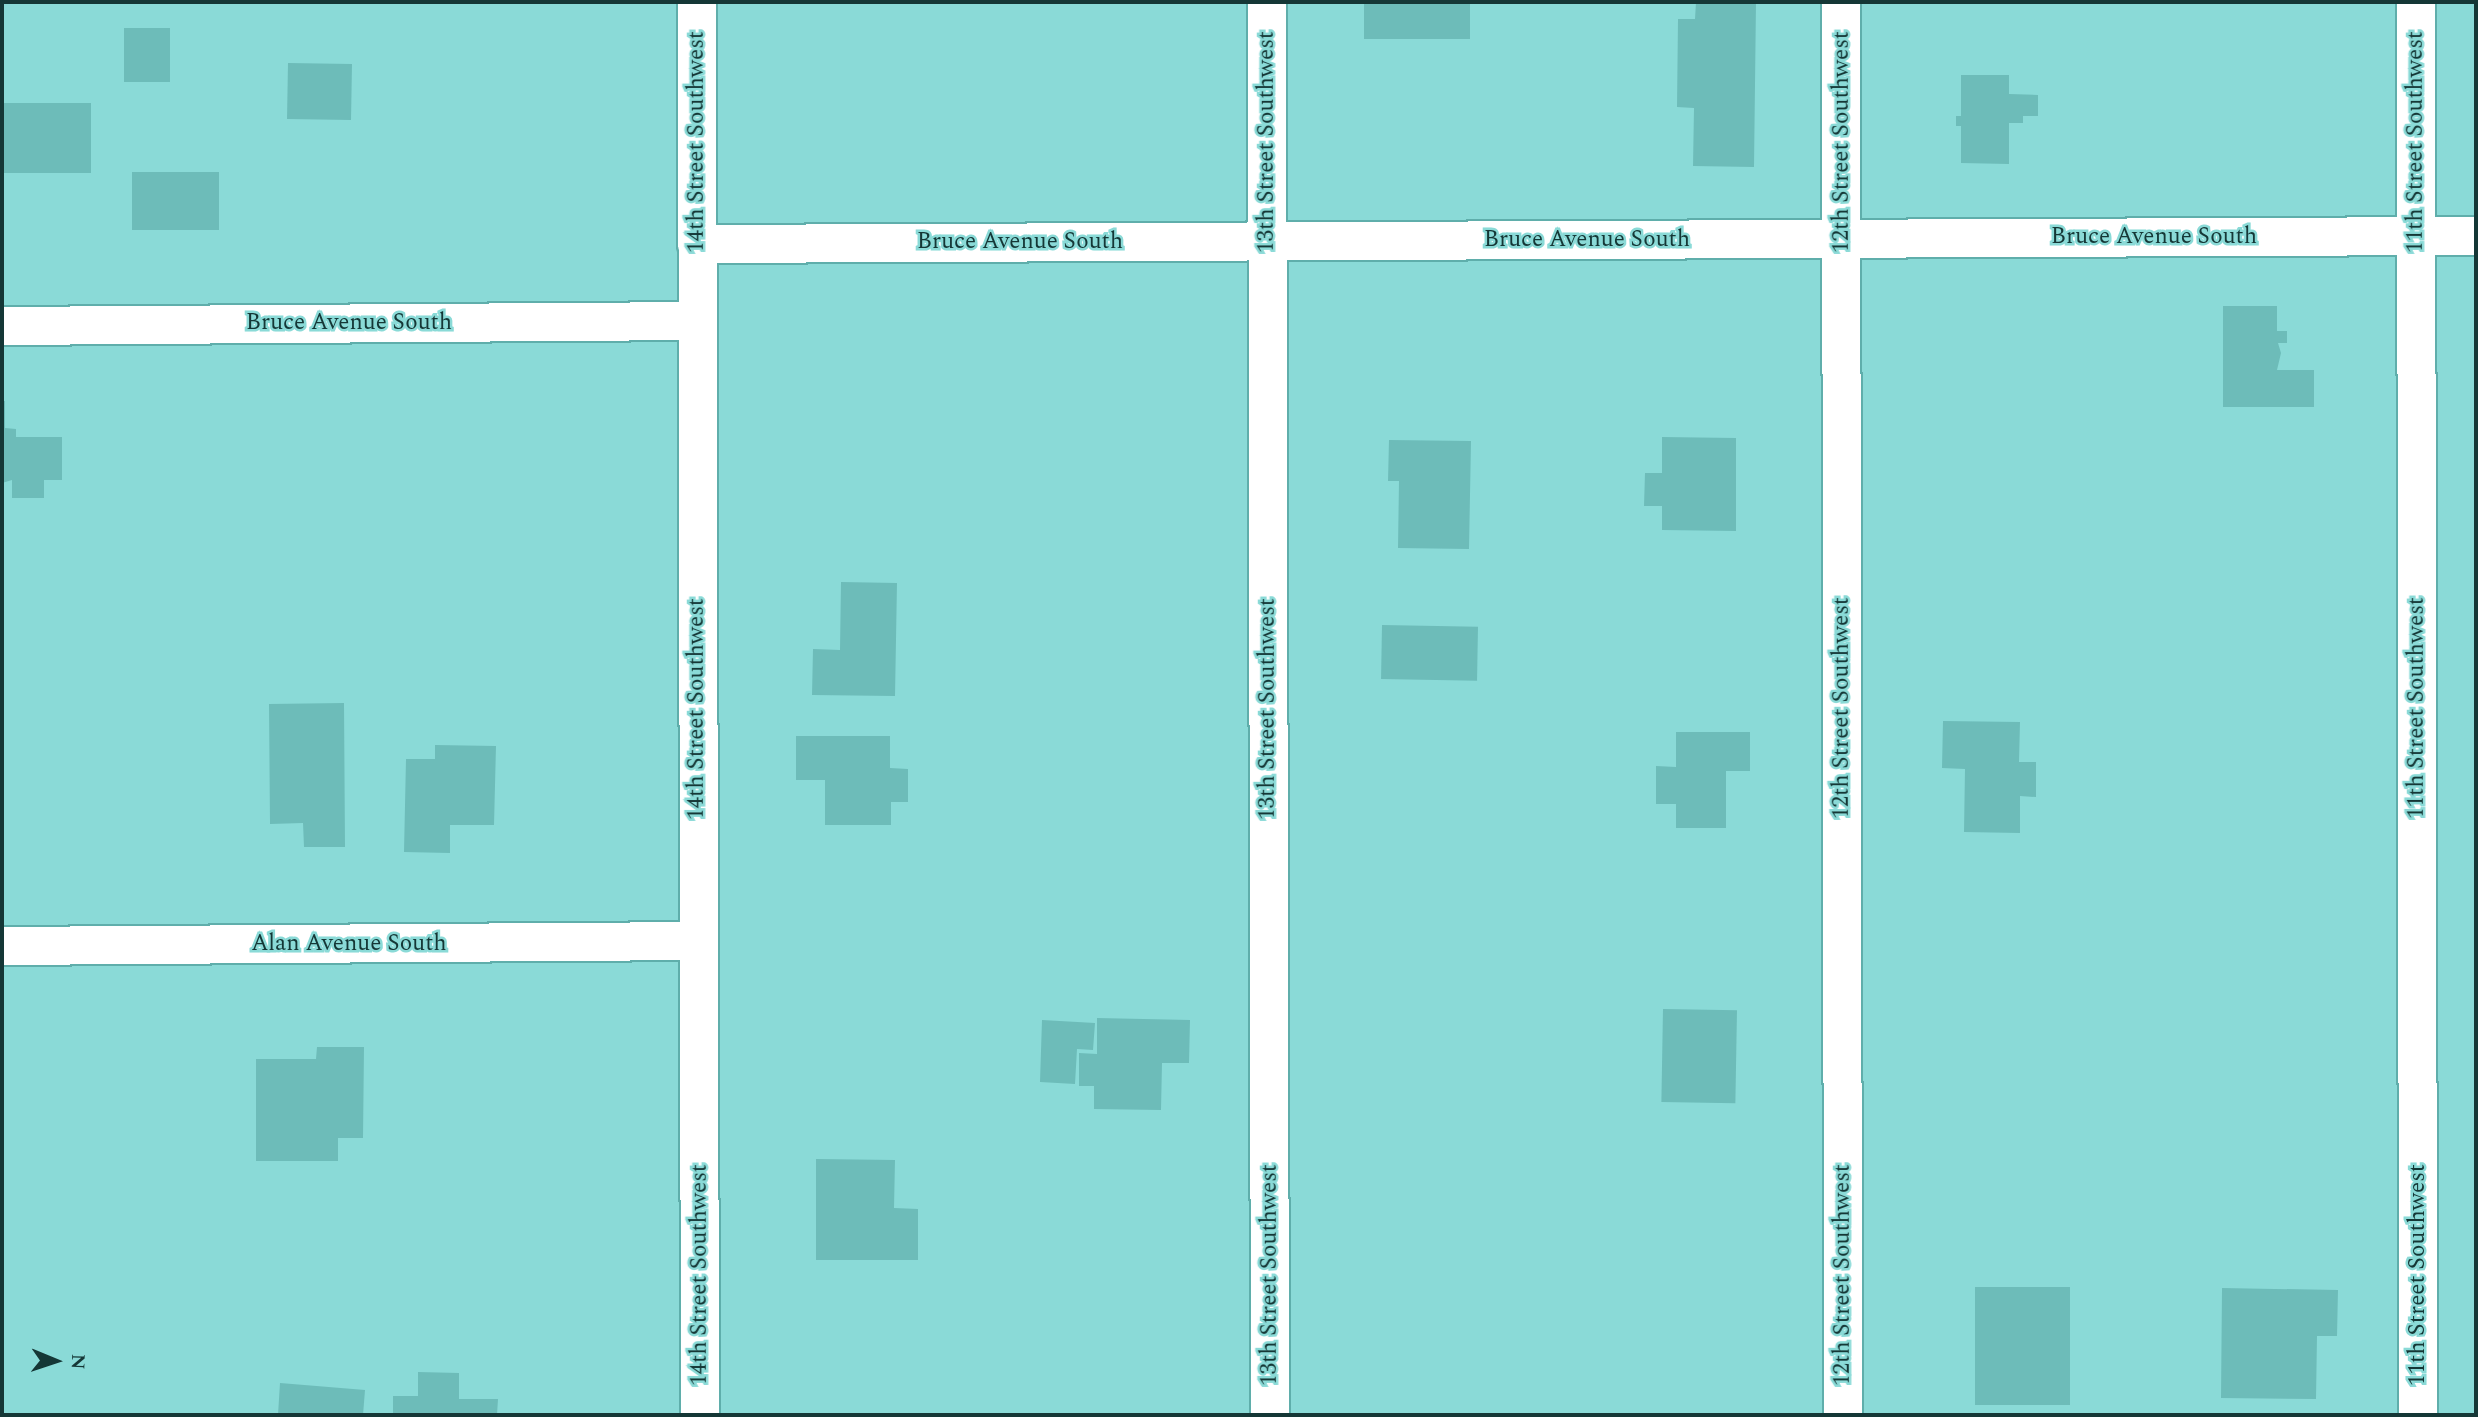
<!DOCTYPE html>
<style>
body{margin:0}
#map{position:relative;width:2478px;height:1417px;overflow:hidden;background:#8adad7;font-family:Spectral,serif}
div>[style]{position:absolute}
.building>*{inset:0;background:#6dbcb9;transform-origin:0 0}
.roads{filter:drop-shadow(2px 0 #5faeab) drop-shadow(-2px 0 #5faeab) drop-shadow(0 2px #5faeab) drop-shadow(0 -2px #5faeab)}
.street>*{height:38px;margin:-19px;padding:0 19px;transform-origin:19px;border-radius:19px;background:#fff}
span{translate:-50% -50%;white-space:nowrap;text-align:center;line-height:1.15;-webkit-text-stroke:5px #8adad7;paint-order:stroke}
.street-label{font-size:23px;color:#153736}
.frame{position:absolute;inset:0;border:4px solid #153736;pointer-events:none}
.north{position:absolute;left:21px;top:1326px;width:70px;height:70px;-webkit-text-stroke:5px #8adad7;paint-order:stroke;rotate:92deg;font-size:19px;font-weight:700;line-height:28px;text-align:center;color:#153736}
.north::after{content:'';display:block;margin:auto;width:24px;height:32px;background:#153736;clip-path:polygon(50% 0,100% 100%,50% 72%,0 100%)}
</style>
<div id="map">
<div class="building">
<i style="left:1364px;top:2px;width:106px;height:37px"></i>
<i style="clip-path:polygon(1696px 2px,1756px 2px,1754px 167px,1693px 166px,1694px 108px,1677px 107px,1678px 19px,1695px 19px)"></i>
<i style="left:124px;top:28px;width:46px;height:54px"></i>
<i style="left:288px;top:63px;width:64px;height:56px;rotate:1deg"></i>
<i style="clip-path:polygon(1961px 75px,2009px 75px,2009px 94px,2038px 95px,2038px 116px,2023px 116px,2023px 123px,2009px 123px,2009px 164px,1961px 163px,1961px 126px,1956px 126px,1956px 116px,1961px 116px)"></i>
<i style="left:2px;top:103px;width:89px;height:70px"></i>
<i style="left:132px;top:172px;width:87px;height:58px"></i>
<i style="clip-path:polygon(2223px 306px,2277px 306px,2277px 331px,2287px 331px,2287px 343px,2278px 343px,2281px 353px,2277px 370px,2314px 370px,2314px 407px,2223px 407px)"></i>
<i style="clip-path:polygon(2px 401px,5px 401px,5px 428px,16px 429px,16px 437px,62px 437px,62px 480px,44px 480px,44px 498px,12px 498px,12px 480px,2px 483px)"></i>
<i style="clip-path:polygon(1662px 437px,1736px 438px,1736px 531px,1662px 530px,1662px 506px,1644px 506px,1645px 473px,1662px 473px)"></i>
<i style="clip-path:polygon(1389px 440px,1471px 441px,1469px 549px,1398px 548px,1399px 481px,1388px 481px)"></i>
<i style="clip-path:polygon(841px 582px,897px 583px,895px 696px,812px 695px,813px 649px,840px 650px)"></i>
<i style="left:1382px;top:625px;width:96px;height:54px;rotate:1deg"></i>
<i style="clip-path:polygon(344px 703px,345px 847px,304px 847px,303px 823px,270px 824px,269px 704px)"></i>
<i style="clip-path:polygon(1943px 721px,2020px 722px,2019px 762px,2036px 762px,2036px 797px,2020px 796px,2020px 833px,1964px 832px,1965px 769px,1942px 768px)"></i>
<i style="clip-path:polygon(1676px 732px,1750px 732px,1750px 771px,1726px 771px,1726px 828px,1676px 828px,1676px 804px,1656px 804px,1656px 766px,1676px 767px)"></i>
<i style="clip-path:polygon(796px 736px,890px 736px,890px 768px,908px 769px,908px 802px,891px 802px,891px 825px,825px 825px,825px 780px,796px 780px)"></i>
<i style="clip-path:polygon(435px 745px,496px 746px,494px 825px,450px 825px,450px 853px,404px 852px,406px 759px,435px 759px)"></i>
<i style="left:1663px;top:1009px;width:74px;height:93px;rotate:1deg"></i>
<i style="clip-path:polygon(1097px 1018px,1190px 1020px,1189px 1063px,1162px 1063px,1161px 1110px,1094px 1109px,1094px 1086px,1079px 1086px,1079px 1053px,1097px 1054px)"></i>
<i style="clip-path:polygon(1042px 1020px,1095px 1023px,1093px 1050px,1077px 1049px,1075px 1084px,1040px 1082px)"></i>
<i style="clip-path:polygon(317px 1047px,364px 1047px,363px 1138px,338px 1138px,338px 1161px,256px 1161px,256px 1059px,316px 1059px)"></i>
<i style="clip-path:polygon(816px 1159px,895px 1160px,894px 1208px,918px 1209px,918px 1260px,816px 1260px)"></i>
<i style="left:1975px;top:1287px;width:95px;height:118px"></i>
<i style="clip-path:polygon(2222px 1288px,2338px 1290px,2337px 1336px,2317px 1336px,2316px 1399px,2221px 1398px)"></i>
<i style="clip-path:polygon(418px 1372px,459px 1373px,459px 1399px,498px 1399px,497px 1415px,393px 1415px,393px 1396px,418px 1396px)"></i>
<i style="clip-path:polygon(280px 1383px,365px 1390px,363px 1415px,278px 1415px)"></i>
</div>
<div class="roads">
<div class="street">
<i style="left:697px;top:2px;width:1413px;rotate:89.88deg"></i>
<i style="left:1267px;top:2px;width:1413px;rotate:89.88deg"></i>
<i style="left:1841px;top:2px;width:1413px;rotate:89.92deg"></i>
<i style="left:2416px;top:2px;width:1413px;rotate:89.92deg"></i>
<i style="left:697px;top:244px;width:1779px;rotate:-0.26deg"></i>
<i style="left:2px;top:326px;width:695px;rotate:-0.41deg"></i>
<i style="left:2px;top:946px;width:694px;rotate:-0.41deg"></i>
</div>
</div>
<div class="street-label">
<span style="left:697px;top:142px;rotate:-90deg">14th Street Southwest</span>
<span style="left:1267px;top:142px;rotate:-90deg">13th Street Southwest</span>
<span style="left:1842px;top:142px;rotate:-90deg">12th Street Southwest</span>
<span style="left:2416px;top:142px;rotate:-90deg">11th Street Southwest</span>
<span style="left:2154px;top:237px">Bruce Avenue South</span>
<span style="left:1587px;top:240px">Bruce Avenue South</span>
<span style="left:1020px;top:242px">Bruce Avenue South</span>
<span style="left:349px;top:323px">Bruce Avenue South</span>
<span style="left:1842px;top:708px;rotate:-90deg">12th Street Southwest</span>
<span style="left:2417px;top:708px;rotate:-90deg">11th Street Southwest</span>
<span style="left:697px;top:709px;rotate:-90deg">14th Street Southwest</span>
<span style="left:1268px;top:709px;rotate:-90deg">13th Street Southwest</span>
<span style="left:349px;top:944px">Alan Avenue South</span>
<span style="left:700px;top:1275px;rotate:-90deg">14th Street Southwest</span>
<span style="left:1270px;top:1275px;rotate:-90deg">13th Street Southwest</span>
<span style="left:1843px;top:1275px;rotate:-90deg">12th Street Southwest</span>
<span style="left:2418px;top:1275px;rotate:-90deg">11th Street Southwest</span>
</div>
<div class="frame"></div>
<div class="north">N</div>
</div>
